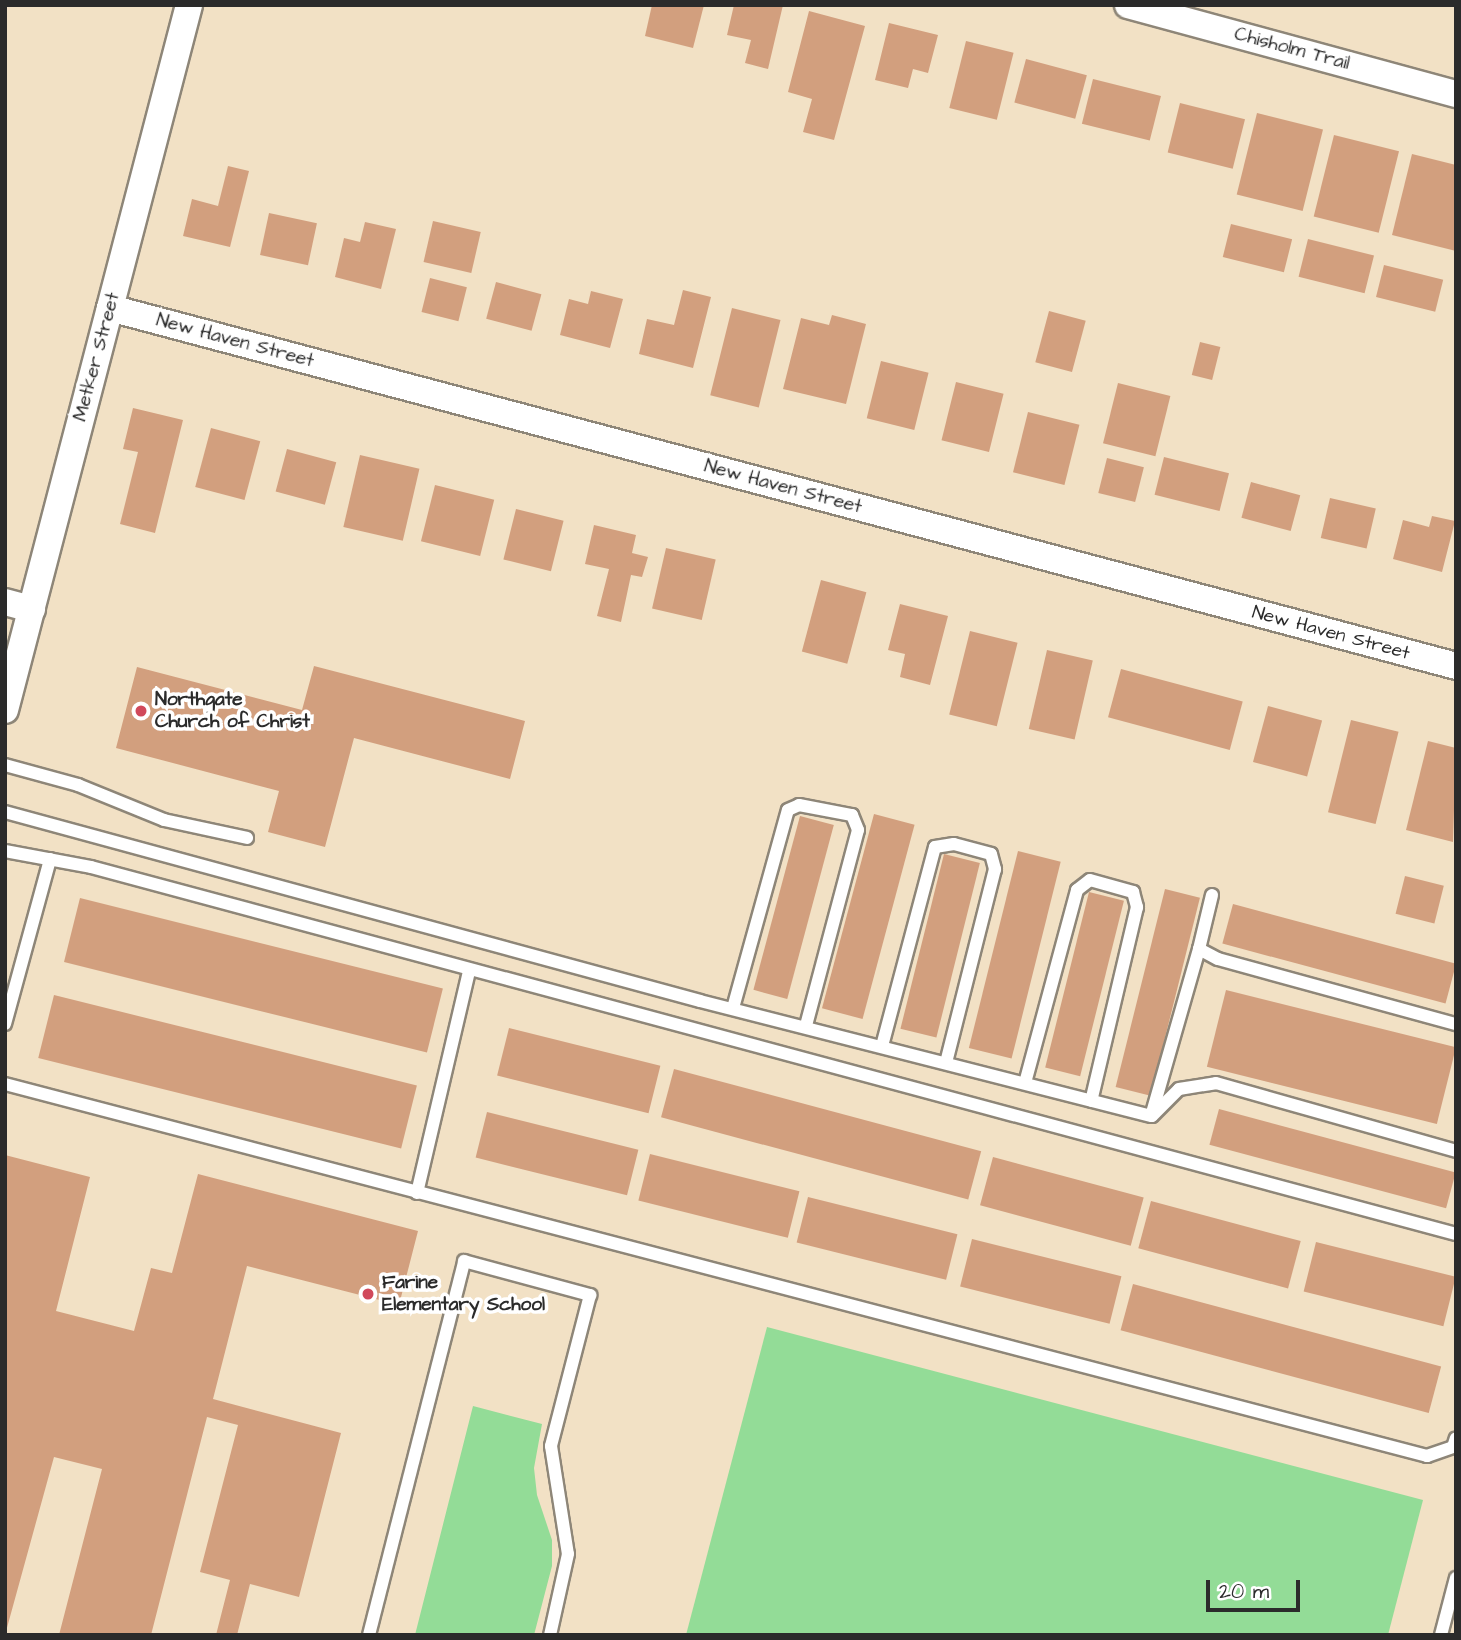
<!DOCTYPE html>
<style>
body{margin:0}
#map{position:relative;width:1461px;height:1640px;overflow:hidden;background:#f2e1c5;font-family:"Architects Daughter",sans-serif}
div>[style]{position:absolute}
.green>*{inset:0;background:#93dc97}
.building>*{inset:0;background:#d29f7e;transform-origin:0 0}
.roads{filter:drop-shadow(2px 0 #8e8678) drop-shadow(-2px 0 #8e8678) drop-shadow(0 2px #8e8678) drop-shadow(0 -2px #8e8678)}
.lane>*{height:12px;margin:-6px;padding:0 6px;transform-origin:6px;border-radius:6px;background:#fff}
.street>*{height:26px;margin:-13px;padding:0 13px;transform-origin:13px;border-radius:13px;background:#fff}
.dots>*{width:19px;height:19px;translate:-50% -50%;box-sizing:border-box;border:4px solid #fff;border-radius:50%}
span{translate:-50% -50%;white-space:nowrap;text-align:center;line-height:1.15;-webkit-text-stroke:7px #fff;paint-order:stroke}
.street-label{font-size:19px;color:#2b2b2b}
.poi-label{font-size:19px;color:#2b2b2b;font-weight:700}
.left{translate:0 -50%;text-align:left}
.frame{position:absolute;inset:0;border:7px solid #2b2b2b;pointer-events:none}
.scale{position:absolute;left:1206px;top:1580px;width:94px;height:32px;box-sizing:border-box;border:4px solid #2b2b2b;border-top:0;padding-left:9px;font-size:21px;line-height:24px;white-space:nowrap;color:#2b2b2b;-webkit-text-stroke:5px #fff;paint-order:stroke}
</style>
<div id="map">
<div class="green">
<i style="clip-path:polygon(767px 1327px,1423px 1500px,1388px 1635px,686px 1635px)"></i>
<i style="clip-path:polygon(473px 1406px,542px 1424px,534px 1468px,537px 1495px,552px 1540px,552px 1566px,534px 1635px,415px 1635px)"></i>
</div>
<div class="building">
<i style="clip-path:polygon(652px 5px,704px 5px,693px 48px,645px 36px)"></i>
<i style="clip-path:polygon(734px 5px,783px 5px,768px 69px,745px 63px,751px 40px,727px 35px)"></i>
<i style="clip-path:polygon(809px 11px,865px 26px,834px 140px,803px 132px,812px 99px,788px 92px)"></i>
<i style="clip-path:polygon(889px 23px,938px 35px,928px 73px,913px 69px,908px 88px,875px 80px)"></i>
<i style="left:966px;top:41px;width:49px;height:69px;rotate:14deg"></i>
<i style="left:1026px;top:59px;width:63px;height:45px;rotate:15deg"></i>
<i style="left:1093px;top:79px;width:70px;height:46px;rotate:14deg"></i>
<i style="left:1180px;top:103px;width:67px;height:51px;rotate:14deg"></i>
<i style="left:1257px;top:113px;width:68px;height:84px;rotate:14deg"></i>
<i style="left:1334px;top:135px;width:67px;height:84px;rotate:14deg"></i>
<i style="clip-path:polygon(1412px 154px,1456px 165px,1456px 251px,1392px 235px)"></i>
<i style="clip-path:polygon(228px 166px,249px 171px,230px 247px,183px 236px,192px 199px,218px 206px)"></i>
<i style="left:269px;top:213px;width:49px;height:43px;rotate:12deg"></i>
<i style="left:433px;top:221px;width:49px;height:42px;rotate:13deg"></i>
<i style="clip-path:polygon(365px 222px,396px 229px,381px 289px,335px 277px,344px 238px,360px 242px)"></i>
<i style="left:1231px;top:224px;width:63px;height:34px;rotate:14deg"></i>
<i style="left:1308px;top:239px;width:68px;height:39px;rotate:14deg"></i>
<i style="left:1384px;top:265px;width:61px;height:33px;rotate:14deg"></i>
<i style="left:430px;top:278px;width:38px;height:35px;rotate:14deg"></i>
<i style="left:496px;top:282px;width:47px;height:38px;rotate:15deg"></i>
<i style="clip-path:polygon(683px 290px,711px 297px,693px 368px,639px 354px,647px 319px,674px 325px)"></i>
<i style="clip-path:polygon(591px 291px,623px 299px,610px 348px,560px 335px,569px 299px,588px 304px)"></i>
<i style="left:732px;top:308px;width:50px;height:90px;rotate:14deg"></i>
<i style="left:1049px;top:311px;width:38px;height:53px;rotate:15deg"></i>
<i style="clip-path:polygon(832px 315px,866px 324px,846px 404px,783px 389px,801px 318px,829px 325px)"></i>
<i style="left:1200px;top:342px;width:21px;height:34px;rotate:14deg"></i>
<i style="left:881px;top:361px;width:49px;height:59px;rotate:14deg"></i>
<i style="left:956px;top:382px;width:49px;height:60px;rotate:14deg"></i>
<i style="left:1118px;top:383px;width:54px;height:62px;rotate:14deg"></i>
<i style="clip-path:polygon(133px 408px,183px 420px,155px 533px,120px 524px,138px 452px,123px 449px)"></i>
<i style="left:1028px;top:412px;width:53px;height:62px;rotate:14deg"></i>
<i style="left:211px;top:428px;width:51px;height:61px;rotate:15deg"></i>
<i style="left:287px;top:449px;width:51px;height:44px;rotate:15deg"></i>
<i style="left:360px;top:455px;width:61px;height:74px;rotate:13deg"></i>
<i style="left:1164px;top:457px;width:67px;height:39px;rotate:14deg"></i>
<i style="left:1107px;top:458px;width:38px;height:36px;rotate:14deg"></i>
<i style="left:1251px;top:482px;width:51px;height:37px;rotate:15deg"></i>
<i style="left:435px;top:485px;width:61px;height:58px;rotate:14deg"></i>
<i style="left:1330px;top:498px;width:47px;height:41px;rotate:13deg"></i>
<i style="left:516px;top:509px;width:49px;height:52px;rotate:14deg"></i>
<i style="clip-path:polygon(1432px 516px,1455px 521px,1442px 572px,1393px 559px,1403px 520px,1429px 527px)"></i>
<i style="clip-path:polygon(594px 525px,636px 535px,632px 553px,648px 557px,642px 577px,631px 575px,621px 622px,597px 616px,609px 569px,585px 564px)"></i>
<i style="left:666px;top:548px;width:51px;height:62px;rotate:13deg"></i>
<i style="left:821px;top:580px;width:47px;height:74px;rotate:15deg"></i>
<i style="clip-path:polygon(900px 604px,948px 616px,930px 685px,900px 677px,905px 654px,888px 650px)"></i>
<i style="left:970px;top:631px;width:49px;height:86px;rotate:14deg"></i>
<i style="left:1047px;top:650px;width:47px;height:81px;rotate:13deg"></i>
<i style="clip-path:polygon(314px 666px,525px 721px,510px 779px,354px 738px,325px 847px,268px 832px,279px 791px,116px 748px,137px 667px,302px 710px)"></i>
<i style="left:1121px;top:669px;width:126px;height:50px;rotate:15deg"></i>
<i style="left:1268px;top:706px;width:56px;height:58px;rotate:15deg"></i>
<i style="left:1351px;top:720px;width:49px;height:95px;rotate:14deg"></i>
<i style="clip-path:polygon(1428px 741px,1456px 748px,1453px 842px,1406px 830px)"></i>
<i style="left:874px;top:814px;width:42px;height:201px;rotate:15deg"></i>
<i style="left:800px;top:816px;width:35px;height:180px;rotate:15deg"></i>
<i style="left:1018px;top:851px;width:44px;height:203px;rotate:14deg"></i>
<i style="left:944px;top:854px;width:37px;height:180px;rotate:14deg"></i>
<i style="left:1405px;top:876px;width:40px;height:39px;rotate:14deg"></i>
<i style="left:1165px;top:889px;width:36px;height:204px;rotate:14deg"></i>
<i style="left:1089px;top:892px;width:36px;height:181px;rotate:14deg"></i>
<i style="left:80px;top:898px;width:374px;height:66px;rotate:14deg"></i>
<i style="left:1233px;top:904px;width:231px;height:41px;rotate:15deg"></i>
<i style="left:1226px;top:990px;width:237px;height:79px;rotate:14deg"></i>
<i style="left:54px;top:995px;width:374px;height:65px;rotate:14deg"></i>
<i style="left:509px;top:1028px;width:156px;height:49px;rotate:14deg"></i>
<i style="left:674px;top:1069px;width:318px;height:50px;rotate:15deg"></i>
<i style="left:1219px;top:1109px;width:245px;height:37px;rotate:15deg"></i>
<i style="left:487px;top:1112px;width:156px;height:47px;rotate:14deg"></i>
<i style="left:650px;top:1154px;width:154px;height:48px;rotate:14deg"></i>
<i style="clip-path:polygon(5px 1155px,90px 1177px,56px 1311px,134px 1331px,151px 1268px,172px 1273px,198px 1174px,418px 1231px,399px 1305px,247px 1266px,213px 1399px,341px 1433px,299px 1597px,250px 1584px,237px 1635px,216px 1635px,230px 1580px,200px 1572px,238px 1425px,207px 1417px,151px 1635px,59px 1635px,102px 1469px,54px 1457px,5px 1635px)"></i>
<i style="left:993px;top:1157px;width:156px;height:50px;rotate:15deg"></i>
<i style="left:808px;top:1197px;width:154px;height:47px;rotate:14deg"></i>
<i style="left:1151px;top:1201px;width:155px;height:49px;rotate:15deg"></i>
<i style="left:972px;top:1239px;width:154px;height:49px;rotate:14deg"></i>
<i style="left:1316px;top:1242px;width:144px;height:51px;rotate:14deg"></i>
<i style="left:1133px;top:1284px;width:319px;height:48px;rotate:15deg"></i>
</div>
<div class="roads">
<div class="lane">
<i style="left:5px;top:765px;width:76px;rotate:15.3deg"></i>
<i style="left:78px;top:785px;width:93px;rotate:22.1deg"></i>
<i style="left:164px;top:820px;width:85px;rotate:12.2deg"></i>
<i style="left:5px;top:812px;width:720px;rotate:15.21deg"></i>
<i style="left:700px;top:1001px;width:466px;rotate:14.3deg"></i>
<i style="left:1152px;top:1116px;width:38px;rotate:-45deg"></i>
<i style="left:1179px;top:1089px;width:37px;rotate:-9deg"></i>
<i style="left:1216px;top:1083px;width:249px;rotate:15.8deg"></i>
<i style="left:5px;top:851px;width:87px;rotate:10.5deg"></i>
<i style="left:91px;top:867px;width:1413px;rotate:15.05deg"></i>
<i style="left:1212px;top:895px;width:56px;rotate:103.5deg"></i>
<i style="left:1199px;top:949px;width:21px;rotate:28deg"></i>
<i style="left:1218px;top:959px;width:247px;rotate:15.3deg"></i>
<i style="left:733px;top:1008px;width:205px;rotate:-74.5deg"></i>
<i style="left:788px;top:810px;width:12px;rotate:-24deg"></i>
<i style="left:799px;top:805px;width:54px;rotate:10.7deg"></i>
<i style="left:852px;top:815px;width:16px;rotate:68deg"></i>
<i style="left:858px;top:830px;width:203px;rotate:104.9deg"></i>
<i style="left:5px;top:1024px;width:171px;rotate:-74.7deg"></i>
<i style="left:882px;top:1046px;width:206px;rotate:-75.1deg"></i>
<i style="left:935px;top:847px;width:19px;rotate:-9deg"></i>
<i style="left:954px;top:844px;width:38px;rotate:15deg"></i>
<i style="left:991px;top:854px;width:16px;rotate:75deg"></i>
<i style="left:995px;top:869px;width:200px;rotate:104.2deg"></i>
<i style="left:1025px;top:1083px;width:200px;rotate:-74.9deg"></i>
<i style="left:1077px;top:890px;width:16px;rotate:-38deg"></i>
<i style="left:1090px;top:880px;width:45px;rotate:15.6deg"></i>
<i style="left:1133px;top:892px;width:16px;rotate:75deg"></i>
<i style="left:1137px;top:907px;width:199px;rotate:103.3deg"></i>
<i style="left:5px;top:1084px;width:1470px;rotate:14.66deg"></i>
<i style="left:1427px;top:1456px;width:28px;rotate:-19deg"></i>
<i style="left:1453px;top:1447px;width:9px;rotate:-72deg"></i>
<i style="left:1152px;top:1113px;width:171px;rotate:-74deg"></i>
<i style="left:417px;top:1193px;width:228px;rotate:-76.8deg"></i>
<i style="left:369px;top:1635px;width:386px;rotate:-75.7deg"></i>
<i style="left:464px;top:1261px;width:131px;rotate:15.1deg"></i>
<i style="left:590px;top:1295px;width:156px;rotate:104.5deg"></i>
<i style="left:551px;top:1446px;width:109px;rotate:81.1deg"></i>
<i style="left:568px;top:1554px;width:83px;rotate:102.5deg"></i>
<i style="left:1441px;top:1635px;width:59px;rotate:-75.3deg"></i>
</div>
<div class="street">
<i style="left:1128px;top:5px;width:340px;rotate:15.2deg"></i>
<i style="left:110px;top:308px;width:1393px;rotate:14.89deg"></i>
<i style="left:5px;top:602px;width:28px;rotate:15deg"></i>
<i style="left:5px;top:710px;width:729px;rotate:-75.37deg"></i>
</div>
</div>
<div class="dots">
<i style="left:141px;top:711px;background:#d1495b"></i>
<i style="left:368px;top:1294px;background:#d1495b"></i>
</div>
<div class="street-label">
<span style="left:1292px;top:49px;rotate:15deg">Chisholm Trail</span>
<span style="left:235px;top:341px;rotate:15deg">New Haven Street</span>
<span style="left:97px;top:357px;rotate:-75deg">Metker Street</span>
<span style="left:783px;top:487px;rotate:15deg">New Haven Street</span>
<span style="left:1331px;top:633px;rotate:15deg">New Haven Street</span>
</div>
<div class="poi-label">
<span class="left" style="left:155px;top:711px">Northgate<br>Church of Christ</span>
<span class="left" style="left:382px;top:1294px">Farine<br>Elementary School</span>
</div>
<div class="frame"></div>
<div class="scale">20 m</div>
</div>
